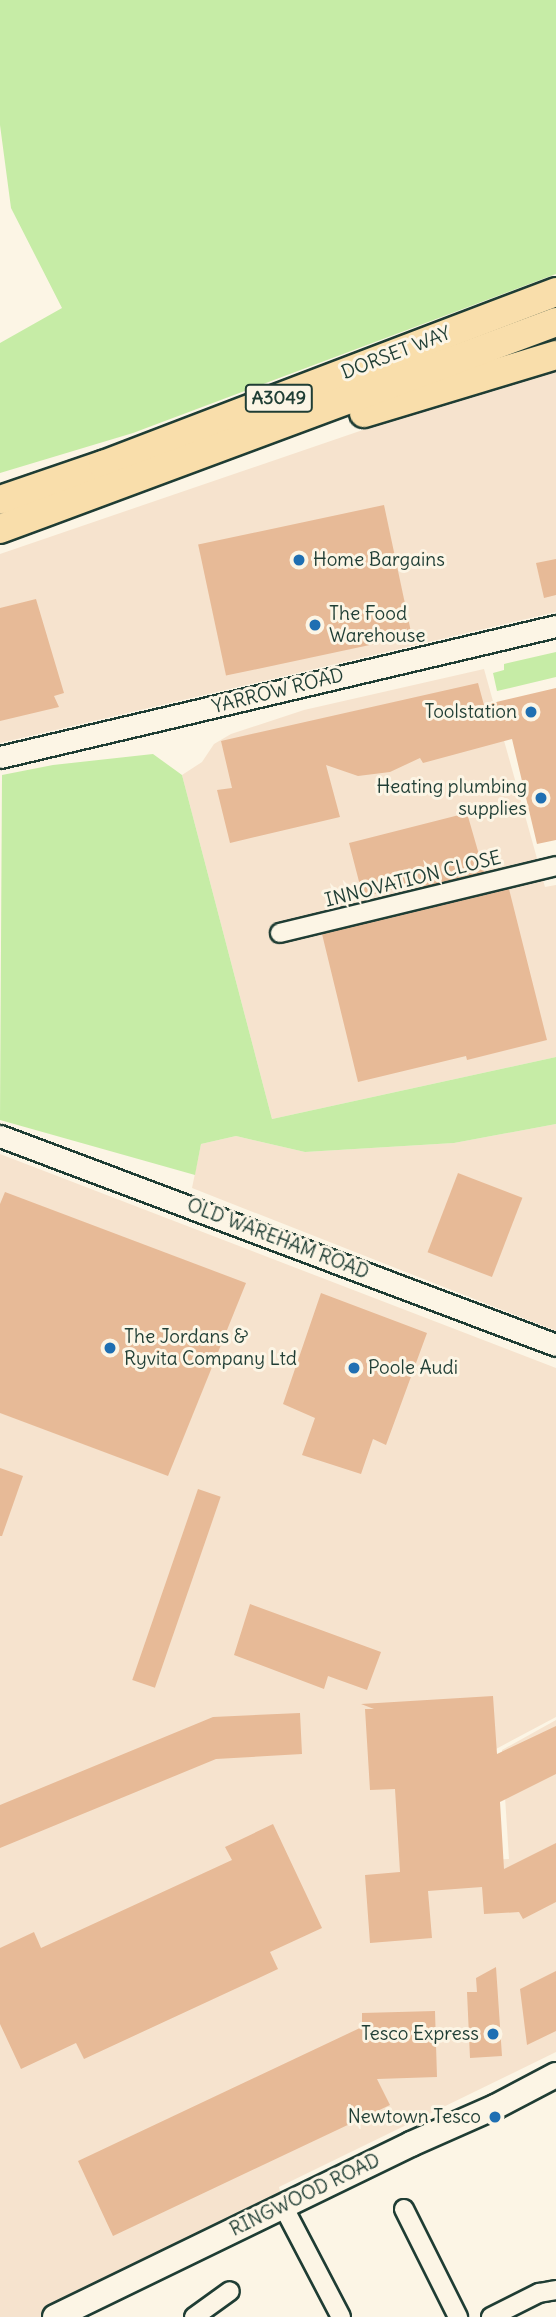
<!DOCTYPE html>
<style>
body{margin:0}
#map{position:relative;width:556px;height:2317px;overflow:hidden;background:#fcf5e5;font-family:Delius,sans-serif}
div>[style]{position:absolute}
.built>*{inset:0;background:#f6e3ce}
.green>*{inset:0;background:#c6eca6}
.building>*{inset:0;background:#e7ba97;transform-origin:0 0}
.roads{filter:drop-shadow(2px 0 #1f3d34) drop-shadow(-2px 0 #1f3d34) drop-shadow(0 2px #1f3d34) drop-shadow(0 -2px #1f3d34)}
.minor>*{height:18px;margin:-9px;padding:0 9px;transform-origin:9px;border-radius:9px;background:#fcf5e5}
.tertiary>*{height:21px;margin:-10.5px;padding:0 10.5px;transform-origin:10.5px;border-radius:10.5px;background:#fcf5e5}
.secondary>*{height:24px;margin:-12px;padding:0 12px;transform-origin:12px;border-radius:12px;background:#fcf5e5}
.trunk>*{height:28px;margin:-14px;padding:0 14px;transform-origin:14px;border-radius:14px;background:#f9deab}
.dots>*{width:19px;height:19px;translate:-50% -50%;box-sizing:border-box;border:4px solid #fcf5e5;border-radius:50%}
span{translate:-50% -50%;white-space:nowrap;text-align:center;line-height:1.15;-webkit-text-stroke:6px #fcf5e5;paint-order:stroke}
.shield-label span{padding:2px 5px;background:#fcf5e5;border:2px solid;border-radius:5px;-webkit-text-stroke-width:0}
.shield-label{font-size:18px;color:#1f3d34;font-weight:700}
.street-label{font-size:19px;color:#1f3d34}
.poi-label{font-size:19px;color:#1f3d34}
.left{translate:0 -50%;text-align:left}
.right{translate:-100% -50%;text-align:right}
</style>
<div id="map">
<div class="built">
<i style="clip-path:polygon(556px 372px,556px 612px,0 743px,0 554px,392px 420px)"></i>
<i style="clip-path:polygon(484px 669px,545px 887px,556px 885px,556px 1057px,272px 1119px,182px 775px,202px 762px,214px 744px,231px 734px,304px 710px)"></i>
<i style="clip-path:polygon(556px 1124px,556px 1331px,192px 1188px,201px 1144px,236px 1136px,305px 1152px,454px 1143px)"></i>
<i style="clip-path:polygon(0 1154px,556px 1368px,556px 1717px,496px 1749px,447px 1862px,509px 1859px,502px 1750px,556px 1720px,556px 2052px,279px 2187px,283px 2206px,55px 2317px,0 2317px)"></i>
</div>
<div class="green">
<i style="clip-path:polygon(0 0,556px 0,556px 274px,133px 433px,0 473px,0 343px,62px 308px,11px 208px,0 125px)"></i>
<i style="clip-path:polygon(556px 652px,556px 677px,497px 691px,493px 673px,504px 670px,504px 664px)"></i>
<i style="clip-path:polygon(153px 754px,182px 775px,272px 1119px,556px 1057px,556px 1124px,454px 1143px,305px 1152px,236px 1136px,201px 1144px,195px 1175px,0 1120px,2px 775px,53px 765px)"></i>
</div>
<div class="building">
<i style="left:384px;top:505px;width:134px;height:190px;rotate:78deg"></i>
<i style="clip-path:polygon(556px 559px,556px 595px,544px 598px,536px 563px)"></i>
<i style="clip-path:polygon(36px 599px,64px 693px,54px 696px,59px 707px,0 721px,0 608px)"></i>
<i style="clip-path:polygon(478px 683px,484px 705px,556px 688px,556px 840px,537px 844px,512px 739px,423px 763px,420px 758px,390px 772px,358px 776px,326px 765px,340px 817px,230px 843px,217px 790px,232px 788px,221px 741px)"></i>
<i style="clip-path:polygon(467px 813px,484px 872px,422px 887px,421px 882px,363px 897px,349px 843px)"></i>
<i style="clip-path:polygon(509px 889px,547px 1040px,467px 1060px,466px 1056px,358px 1082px,322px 934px)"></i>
<i style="left:458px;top:1173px;width:69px;height:85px;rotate:21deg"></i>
<i style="clip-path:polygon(5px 1192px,246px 1283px,168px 1476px,0 1413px,0 1204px)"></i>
<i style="clip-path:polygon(321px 1293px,427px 1333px,386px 1445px,373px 1439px,361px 1474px,302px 1455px,315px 1418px,283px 1404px)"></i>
<i style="clip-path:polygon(0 1468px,23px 1476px,2px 1536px,0 1536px)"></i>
<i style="left:198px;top:1489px;width:24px;height:202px;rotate:19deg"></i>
<i style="clip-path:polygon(250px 1604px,381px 1652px,367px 1690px,328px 1676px,324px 1689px,234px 1655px)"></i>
<i style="clip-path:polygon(493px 1696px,497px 1754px,556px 1726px,556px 1774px,500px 1802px,504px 1869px,556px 1843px,556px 1902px,523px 1919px,519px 1912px,484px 1914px,482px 1887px,428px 1891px,432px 1938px,370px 1943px,365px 1875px,400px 1872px,395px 1789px,370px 1790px,365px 1709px,374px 1709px,361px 1704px)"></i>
<i style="clip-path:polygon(300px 1713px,302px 1754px,216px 1759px,0 1848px,0 1805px,213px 1717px)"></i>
<i style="clip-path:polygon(273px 1824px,322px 1928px,270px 1952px,278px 1969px,84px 2059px,76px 2043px,21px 2069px,0 2024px,0 1948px,34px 1932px,41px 1948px,232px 1860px,225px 1847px)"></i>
<i style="clip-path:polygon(496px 1967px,502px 2056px,470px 2058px,467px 1992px,477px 1992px,476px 1978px)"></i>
<i style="clip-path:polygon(556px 1971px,556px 2031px,527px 2045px,520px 1989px)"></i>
<i style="clip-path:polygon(435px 2011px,437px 2077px,377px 2079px,390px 2105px,113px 2236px,78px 2161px,362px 2027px,362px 2013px)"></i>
</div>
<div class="roads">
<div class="minor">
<i style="left:280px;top:933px;width:284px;rotate:-13.6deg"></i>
<i style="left:283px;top:2206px;width:125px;rotate:62.4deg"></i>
<i style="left:404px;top:2209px;width:121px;rotate:63.4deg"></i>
<i style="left:194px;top:2317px;width:44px;rotate:-35.8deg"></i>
<i style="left:491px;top:2317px;width:54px;rotate:-26.6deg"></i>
<i style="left:539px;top:2293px;width:17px;rotate:-10deg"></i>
</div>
<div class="tertiary">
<i style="left:0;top:757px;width:571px;rotate:-13.26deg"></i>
<i style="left:0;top:1136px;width:594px;rotate:20.6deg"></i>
</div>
<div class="secondary">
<i style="left:55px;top:2317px;width:396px;rotate:-25.9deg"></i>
<i style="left:411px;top:2144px;width:92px;rotate:-23.8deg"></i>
<i style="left:495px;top:2107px;width:69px;rotate:-27.7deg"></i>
</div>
<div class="trunk">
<i style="left:364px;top:413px;width:201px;rotate:-16.8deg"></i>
<i style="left:0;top:500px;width:109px;rotate:-18.8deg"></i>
<i style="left:103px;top:465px;width:485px;rotate:-20.9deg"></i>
<i style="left:0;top:529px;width:593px;rotate:-20.42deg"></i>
</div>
</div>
<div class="dots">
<i style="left:299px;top:560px;background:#1f6fb2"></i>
<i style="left:315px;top:625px;background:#1f6fb2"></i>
<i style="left:531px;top:712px;background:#1f6fb2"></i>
<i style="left:541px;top:798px;background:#1f6fb2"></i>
<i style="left:110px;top:1348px;background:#1f6fb2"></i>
<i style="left:354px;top:1368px;background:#1f6fb2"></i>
<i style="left:493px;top:2034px;background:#1f6fb2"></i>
<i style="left:495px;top:2117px;background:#1f6fb2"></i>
</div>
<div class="shield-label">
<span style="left:279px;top:398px">A3049</span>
</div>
<div class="street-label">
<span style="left:396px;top:353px;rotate:-21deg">DORSET WAY</span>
<span style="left:278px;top:691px;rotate:-14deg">YARROW ROAD</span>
<span style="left:413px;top:879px;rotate:-14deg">INNOVATION CLOSE</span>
<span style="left:278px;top:1239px;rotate:21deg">OLD WAREHAM ROAD</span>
<span style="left:305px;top:2195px;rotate:-26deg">RINGWOOD ROAD</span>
</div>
<div class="poi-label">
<span class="left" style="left:313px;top:560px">Home Bargains</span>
<span class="left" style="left:329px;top:625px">The Food<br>Warehouse</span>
<span class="right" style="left:517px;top:712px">Toolstation</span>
<span class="right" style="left:527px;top:798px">Heating plumbing<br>supplies</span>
<span class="left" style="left:124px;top:1348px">The Jordans &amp;<br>Ryvita Company Ltd</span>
<span class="left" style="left:368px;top:1368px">Poole Audi</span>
<span class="right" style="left:479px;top:2034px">Tesco Express</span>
<span class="right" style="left:481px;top:2117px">Newtown Tesco</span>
</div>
</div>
